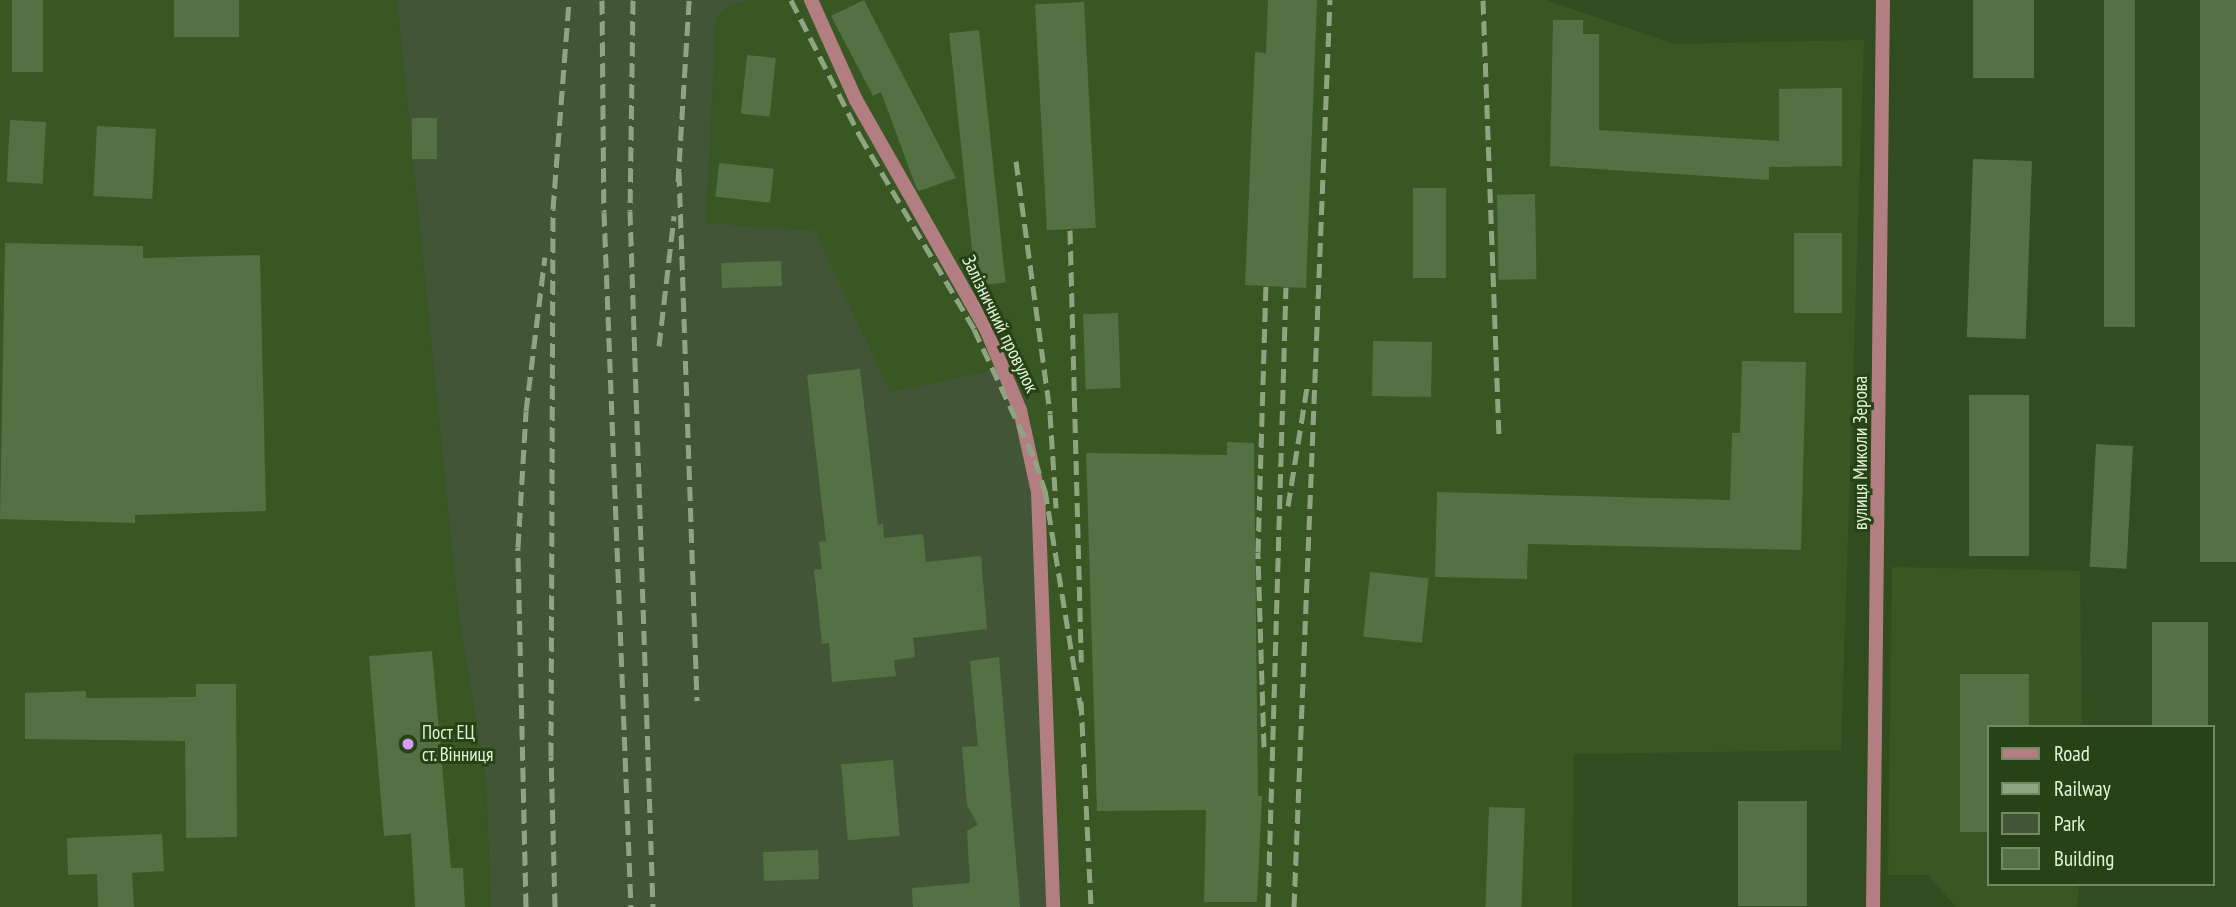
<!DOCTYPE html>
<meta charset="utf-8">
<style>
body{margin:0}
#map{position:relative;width:2236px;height:907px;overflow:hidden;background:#314d1f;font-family:"PT Sans Narrow",sans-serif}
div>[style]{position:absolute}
.built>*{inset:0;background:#385723}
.green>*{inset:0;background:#425637}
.building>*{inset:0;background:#547143;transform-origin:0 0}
.minor>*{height:14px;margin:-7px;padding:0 7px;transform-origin:7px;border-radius:7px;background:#b37e82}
.rail>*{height:5px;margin-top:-2.5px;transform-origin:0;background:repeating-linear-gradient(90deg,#8fa581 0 14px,transparent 0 21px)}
.dots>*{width:19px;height:19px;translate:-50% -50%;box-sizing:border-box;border:4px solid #274214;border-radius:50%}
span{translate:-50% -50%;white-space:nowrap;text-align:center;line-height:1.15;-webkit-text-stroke:6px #274214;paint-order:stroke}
.street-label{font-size:19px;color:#e2f3d9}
.poi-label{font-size:19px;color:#e2f3d9}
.left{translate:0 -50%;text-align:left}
.legend{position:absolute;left:1987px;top:725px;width:228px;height:161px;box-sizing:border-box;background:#274214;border:2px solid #728963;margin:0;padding:9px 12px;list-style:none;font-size:21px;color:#e2f3d9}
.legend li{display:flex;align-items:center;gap:14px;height:35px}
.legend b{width:35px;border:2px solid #728963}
</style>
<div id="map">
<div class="built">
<i style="clip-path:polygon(0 0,397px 0,458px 609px,486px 783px,491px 907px,0 907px)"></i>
<i style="clip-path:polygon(749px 0,1546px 0,1674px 44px,1864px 40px,1841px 750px,1574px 754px,1572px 907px,966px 907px,1002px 368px,890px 392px,706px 223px,716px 17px,727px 6px)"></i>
<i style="clip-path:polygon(1892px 567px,2080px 571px,2082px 727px,1989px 727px,1989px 884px,2079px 884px,2077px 907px,1956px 907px,1928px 875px,1888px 875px)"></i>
</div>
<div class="green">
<i style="clip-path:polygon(397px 0,749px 0,727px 6px,716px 17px,706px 223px,815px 231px,890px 392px,1002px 368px,1045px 490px,1053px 907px,491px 907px,486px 783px,458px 609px)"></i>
</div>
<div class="building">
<i style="left:12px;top:0;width:31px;height:72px"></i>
<i style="left:174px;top:0;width:65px;height:37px"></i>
<i style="clip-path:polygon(864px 0,956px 178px,919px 191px,916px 187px,881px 92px,873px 96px,831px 16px)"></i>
<i style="clip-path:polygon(1268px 0,1317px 0,1306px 288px,1245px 285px,1255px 52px,1266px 53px)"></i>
<i style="left:1973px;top:0;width:61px;height:78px"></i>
<i style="left:2104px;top:0;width:31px;height:327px"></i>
<i style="left:2200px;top:0;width:36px;height:562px"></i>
<i style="left:1084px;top:2px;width:226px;height:49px;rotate:87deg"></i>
<i style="clip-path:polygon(1553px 20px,1583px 20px,1583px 34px,1599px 34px,1599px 130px,1779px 141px,1779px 89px,1842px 88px,1842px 166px,1769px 167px,1769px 180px,1550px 166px)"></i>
<i style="left:979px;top:30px;width:254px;height:30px;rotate:84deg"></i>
<i style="left:747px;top:55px;width:29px;height:59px;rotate:6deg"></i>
<i style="left:412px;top:118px;width:25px;height:41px"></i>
<i style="left:10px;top:120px;width:36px;height:62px;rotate:3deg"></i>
<i style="left:97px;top:126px;width:59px;height:70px;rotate:3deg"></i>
<i style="left:1973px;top:159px;width:59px;height:178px;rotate:2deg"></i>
<i style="left:719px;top:163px;width:55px;height:34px;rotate:6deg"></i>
<i style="left:1413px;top:188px;width:33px;height:90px"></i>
<i style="left:1535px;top:194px;width:85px;height:38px;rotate:89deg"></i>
<i style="left:1794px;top:233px;width:48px;height:80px"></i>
<i style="clip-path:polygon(5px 243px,143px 246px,143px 258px,260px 255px,266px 511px,135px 515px,135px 523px,0 519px)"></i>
<i style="left:781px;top:261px;width:25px;height:60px;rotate:88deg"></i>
<i style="left:1118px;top:313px;width:75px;height:35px;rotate:88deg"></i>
<i style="left:1373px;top:341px;width:59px;height:55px;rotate:1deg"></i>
<i style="clip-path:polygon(1742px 361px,1806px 362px,1801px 550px,1528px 544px,1527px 579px,1435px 577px,1437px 492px,1730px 500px,1732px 433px,1740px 433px)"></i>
<i style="clip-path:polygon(860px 369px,878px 525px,883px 524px,884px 538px,923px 534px,926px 562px,981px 556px,987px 629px,913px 638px,915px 657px,894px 660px,896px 676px,832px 682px,829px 643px,822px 644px,814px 570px,822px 569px,819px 542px,826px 541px,807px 375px)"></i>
<i style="left:1969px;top:395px;width:60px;height:161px"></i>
<i style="clip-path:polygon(1227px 442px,1254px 443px,1258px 796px,1262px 796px,1257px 902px,1204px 902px,1206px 810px,1097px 811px,1086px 453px,1227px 455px)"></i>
<i style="left:2096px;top:444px;width:37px;height:123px;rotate:3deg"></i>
<i style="left:1370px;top:572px;width:59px;height:65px;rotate:6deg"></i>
<i style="left:2152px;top:622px;width:56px;height:105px"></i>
<i style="clip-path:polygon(432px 651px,451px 868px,463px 868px,465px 907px,415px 907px,411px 834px,384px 836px,369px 656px)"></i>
<i style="clip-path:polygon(999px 657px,1020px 907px,913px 907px,912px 888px,970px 883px,967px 831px,978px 825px,967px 805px,962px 747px,978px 746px,970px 661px)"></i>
<i style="clip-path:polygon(1960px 674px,2029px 674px,2029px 727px,1989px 727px,1989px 832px,1960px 832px)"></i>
<i style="clip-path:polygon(196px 684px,236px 684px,237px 837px,186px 838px,185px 741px,25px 739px,25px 693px,86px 691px,86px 698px,196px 697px)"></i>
<i style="left:893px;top:760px;width:76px;height:52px;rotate:85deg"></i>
<i style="left:1738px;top:801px;width:69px;height:105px"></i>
<i style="left:1489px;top:807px;width:36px;height:100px;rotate:2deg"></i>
<i style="clip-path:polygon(162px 834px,164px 871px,132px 873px,134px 907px,98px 907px,97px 874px,68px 875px,67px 838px)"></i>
<i style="left:818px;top:850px;width:29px;height:55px;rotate:88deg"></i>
</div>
<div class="minor">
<i style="left:811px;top:0;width:110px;rotate:65.8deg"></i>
<i style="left:856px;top:100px;width:266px;rotate:60.4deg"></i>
<i style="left:987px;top:331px;width:86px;rotate:67.3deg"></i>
<i style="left:1020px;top:410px;width:84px;rotate:77.6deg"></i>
<i style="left:1038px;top:492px;width:415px;rotate:87.9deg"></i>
<i style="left:1873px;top:907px;width:907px;rotate:-89.37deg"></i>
</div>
<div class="rail">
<i style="left:602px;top:0;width:212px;rotate:89.5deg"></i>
<i style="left:604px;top:212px;width:696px;rotate:87.78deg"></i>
<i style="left:633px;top:0;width:211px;rotate:90.8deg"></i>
<i style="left:630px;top:211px;width:696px;rotate:88.11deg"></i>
<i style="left:791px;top:0;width:153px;rotate:63.1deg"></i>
<i style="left:860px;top:136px;width:224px;rotate:59.4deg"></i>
<i style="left:974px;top:329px;width:145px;rotate:65deg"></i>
<i style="left:1035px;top:460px;width:32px;rotate:72deg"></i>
<i style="left:1045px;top:490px;width:222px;rotate:80.7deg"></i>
<i style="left:1483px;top:0;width:439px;rotate:87.9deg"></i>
<i style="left:1016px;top:161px;width:255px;rotate:82.3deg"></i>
<i style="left:1050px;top:414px;width:94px;rotate:86.3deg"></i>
<i style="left:679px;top:172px;width:529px;rotate:88.05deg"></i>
<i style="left:678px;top:182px;width:182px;rotate:-86.5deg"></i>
<i style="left:1070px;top:230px;width:432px;rotate:88.5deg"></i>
<i style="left:659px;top:346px;width:131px;rotate:-83.4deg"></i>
<i style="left:1288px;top:506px;width:120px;rotate:-80.9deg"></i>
<i style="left:1081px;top:701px;width:206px;rotate:87.2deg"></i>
<i style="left:1264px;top:747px;width:195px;rotate:-91.8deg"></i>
<i style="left:1258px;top:552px;width:266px;rotate:-88.3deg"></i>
<i style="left:526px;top:907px;width:360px;rotate:-91.3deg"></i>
<i style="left:518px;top:547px;width:136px;rotate:-86.6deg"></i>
<i style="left:526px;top:411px;width:155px;rotate:-83deg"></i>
<i style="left:555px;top:907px;width:151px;rotate:-91.5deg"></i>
<i style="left:551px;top:756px;width:547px;rotate:-89.79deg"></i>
<i style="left:553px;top:209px;width:210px;rotate:-85.6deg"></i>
<i style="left:1268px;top:907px;width:620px;rotate:-88.34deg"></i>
<i style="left:1294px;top:907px;width:908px;rotate:-87.73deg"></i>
</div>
<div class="dots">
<i style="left:408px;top:744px;background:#d99af7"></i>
</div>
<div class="street-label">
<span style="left:1000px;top:324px;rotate:64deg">Залізничний провулок</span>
<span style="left:1861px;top:453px;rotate:-90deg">вулиця Миколи Зерова</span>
</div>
<div class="poi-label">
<span class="left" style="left:422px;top:744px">Пост ЕЦ<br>ст. Вінниця</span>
</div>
<ul class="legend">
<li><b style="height:9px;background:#b37e82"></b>Road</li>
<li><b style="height:9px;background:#8fa581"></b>Railway</li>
<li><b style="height:19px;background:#425637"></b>Park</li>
<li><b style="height:19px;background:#547143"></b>Building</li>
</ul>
</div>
